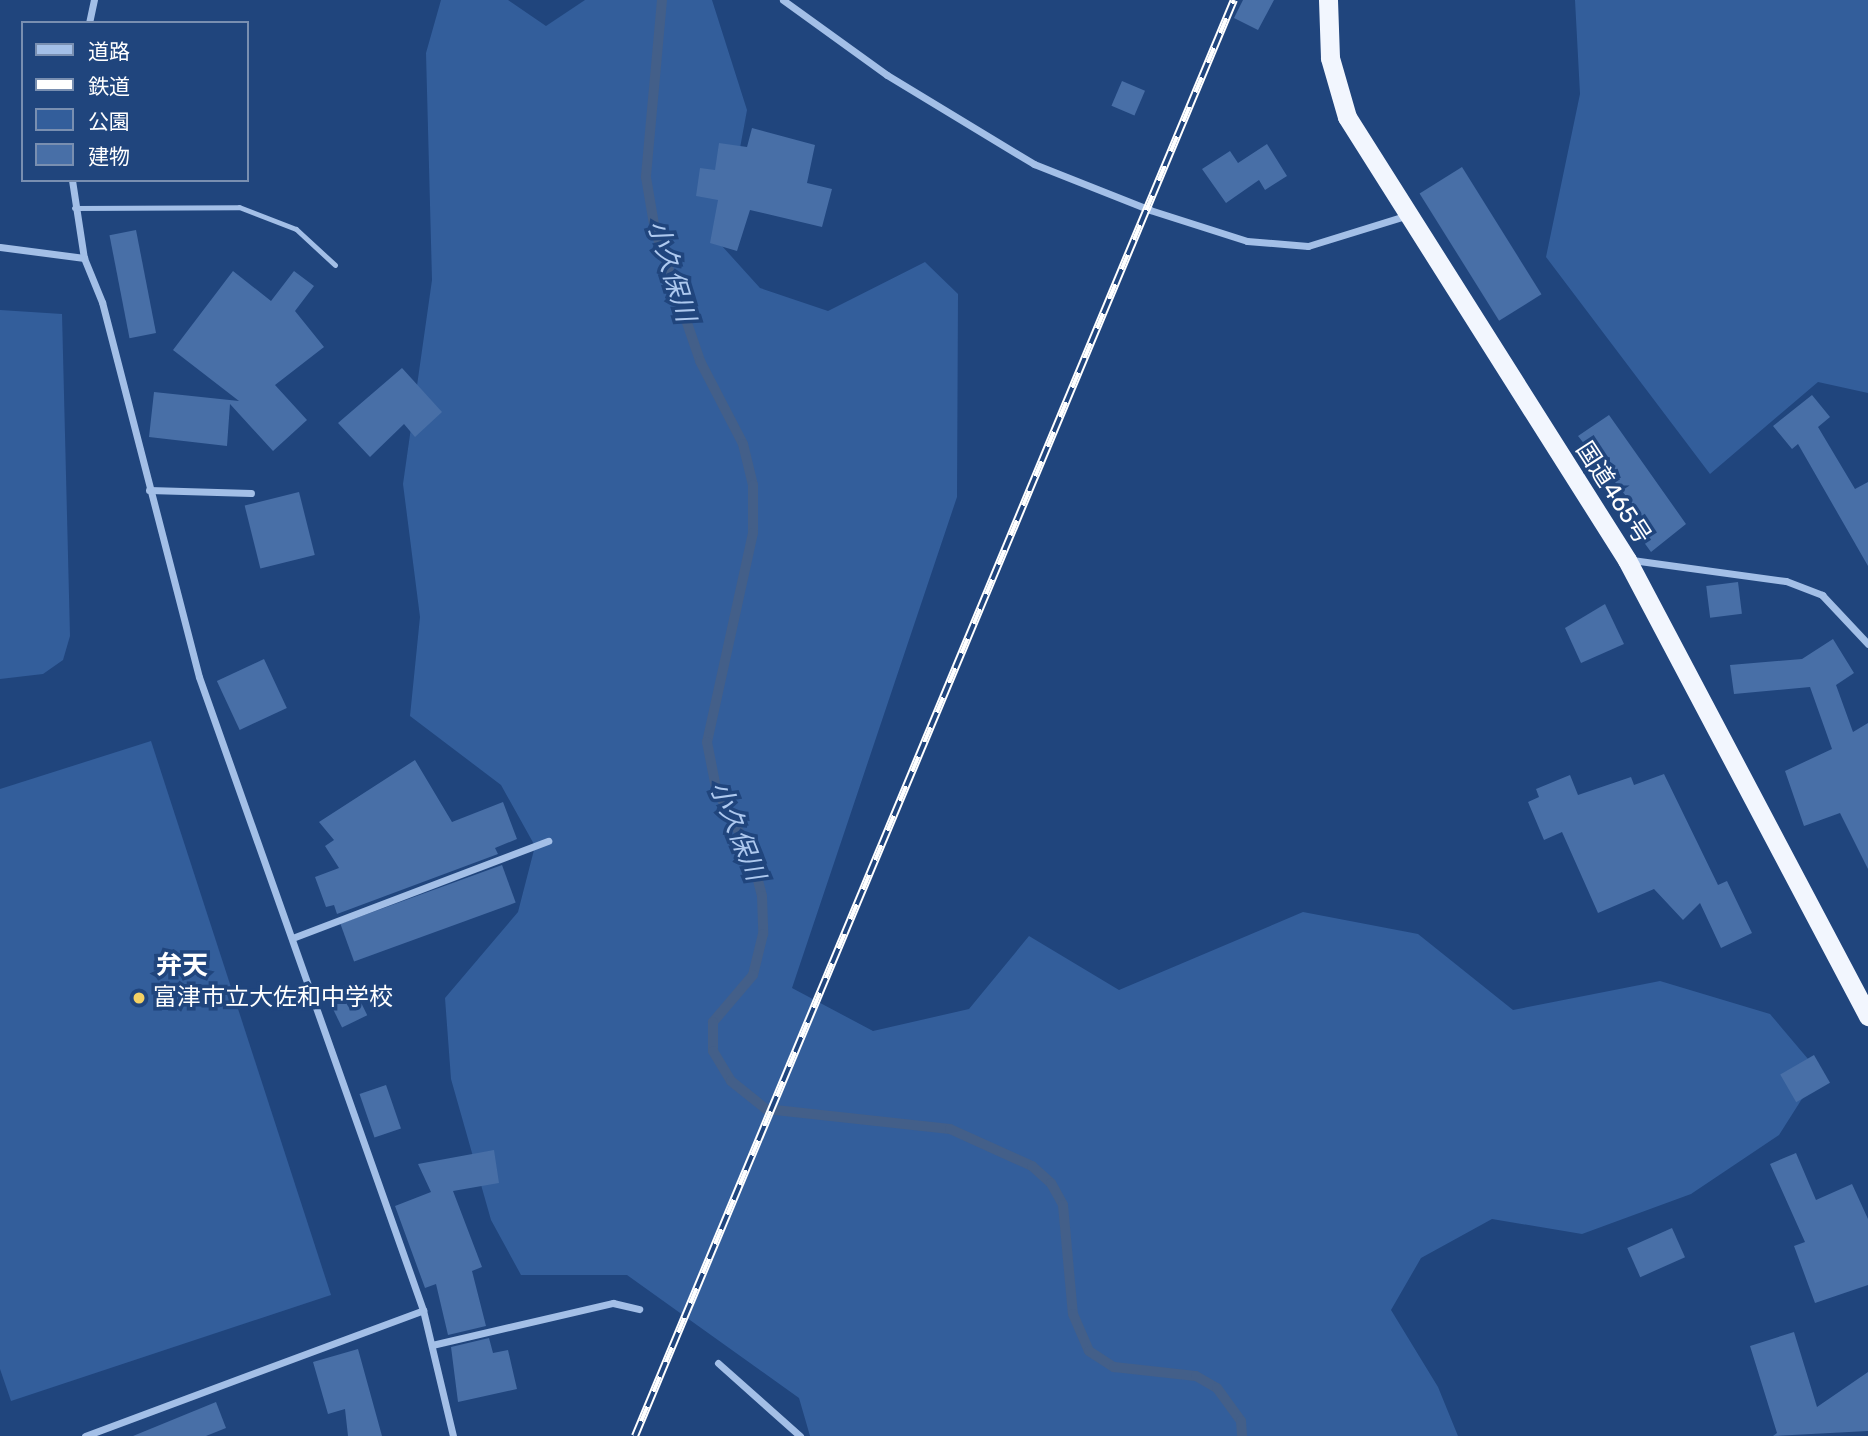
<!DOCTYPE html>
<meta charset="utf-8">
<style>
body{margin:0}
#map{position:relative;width:1868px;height:1436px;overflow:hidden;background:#20457d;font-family:Rubik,"Noto Sans JP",sans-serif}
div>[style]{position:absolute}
.green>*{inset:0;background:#335e9b}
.stream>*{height:10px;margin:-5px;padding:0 5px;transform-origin:5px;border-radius:5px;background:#435f89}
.building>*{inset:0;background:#486fa7;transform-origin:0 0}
.service>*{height:5px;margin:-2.5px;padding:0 2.5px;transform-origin:2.5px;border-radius:2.5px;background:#a3bfe7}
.minor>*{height:7px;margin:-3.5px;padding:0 3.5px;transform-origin:3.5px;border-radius:3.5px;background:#a3bfe7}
.trunk>*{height:19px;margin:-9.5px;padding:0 9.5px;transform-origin:9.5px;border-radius:9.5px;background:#f2f6fe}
.rail>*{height:8px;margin-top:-4px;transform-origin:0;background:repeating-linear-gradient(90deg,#20457d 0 16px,#fff 0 32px);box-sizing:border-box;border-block:2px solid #fff}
.dots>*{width:19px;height:19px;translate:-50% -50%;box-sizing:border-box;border:4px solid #20457d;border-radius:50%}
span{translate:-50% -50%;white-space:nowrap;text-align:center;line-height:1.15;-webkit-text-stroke:7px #20457d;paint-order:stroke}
.street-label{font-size:24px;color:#fff}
.poi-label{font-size:24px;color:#fff}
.left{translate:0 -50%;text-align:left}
.water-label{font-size:26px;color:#aec9ef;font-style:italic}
.neighbourhood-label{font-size:26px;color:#fff;font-weight:700}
.legend{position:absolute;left:21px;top:21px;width:228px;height:161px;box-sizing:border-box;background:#20457d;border:2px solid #798fb1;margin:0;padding:9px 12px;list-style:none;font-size:21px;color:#fff}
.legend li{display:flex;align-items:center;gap:14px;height:35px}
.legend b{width:35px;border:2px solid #798fb1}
</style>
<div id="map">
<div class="green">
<i style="clip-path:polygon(441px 0,508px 0,546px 26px,585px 0,712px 0,747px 110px,722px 246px,760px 288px,828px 311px,925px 262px,958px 294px,957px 497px,792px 988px,873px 1031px,969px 1009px,1029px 936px,1119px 990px,1303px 912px,1418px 934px,1513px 1010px,1660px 981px,1770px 1014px,1819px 1072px,1779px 1135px,1691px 1194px,1582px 1234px,1492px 1219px,1421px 1258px,1391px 1310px,1438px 1387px,1458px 1436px,810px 1436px,799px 1398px,627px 1275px,521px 1275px,491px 1220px,451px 1079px,445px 998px,518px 912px,535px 846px,501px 785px,410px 716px,420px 617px,403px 484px,432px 280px,426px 53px)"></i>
<i style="clip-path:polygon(1575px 0,1868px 0,1868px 393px,1818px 382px,1710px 474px,1546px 257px,1580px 94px)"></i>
<i style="clip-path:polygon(0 310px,62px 314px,70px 636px,63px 660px,43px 674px,0 679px)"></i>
<i style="clip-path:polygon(151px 741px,331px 1295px,11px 1401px,0 1369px,0 789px)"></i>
</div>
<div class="stream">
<i style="left:662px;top:0;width:178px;rotate:95.2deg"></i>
<i style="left:646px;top:177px;width:54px;rotate:80.4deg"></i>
<i style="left:655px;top:230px;width:139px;rotate:71deg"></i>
<i style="left:700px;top:361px;width:93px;rotate:62.6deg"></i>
<i style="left:743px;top:444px;width:42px;rotate:76.3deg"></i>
<i style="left:753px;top:485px;width:48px;rotate:90deg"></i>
<i style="left:753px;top:533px;width:214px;rotate:102.4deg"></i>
<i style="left:707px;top:742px;width:47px;rotate:78.9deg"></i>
<i style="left:716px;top:788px;width:78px;rotate:62.4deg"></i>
<i style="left:752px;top:857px;width:40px;rotate:75.6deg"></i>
<i style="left:762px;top:896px;width:38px;rotate:88deg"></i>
<i style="left:763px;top:934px;width:42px;rotate:103.7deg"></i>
<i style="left:753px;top:975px;width:62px;rotate:130.4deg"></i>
<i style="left:713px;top:1022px;width:29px;rotate:90deg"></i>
<i style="left:713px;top:1051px;width:35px;rotate:59deg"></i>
<i style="left:731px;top:1081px;width:45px;rotate:38.7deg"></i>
<i style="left:766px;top:1109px;width:185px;rotate:6.2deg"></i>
<i style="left:950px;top:1129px;width:90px;rotate:24.3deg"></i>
<i style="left:1032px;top:1166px;width:25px;rotate:42deg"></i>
<i style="left:1051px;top:1183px;width:25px;rotate:61deg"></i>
<i style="left:1063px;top:1205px;width:109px;rotate:84.8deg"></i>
<i style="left:1073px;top:1314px;width:40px;rotate:66.6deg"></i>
<i style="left:1089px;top:1351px;width:30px;rotate:33deg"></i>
<i style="left:1114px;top:1367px;width:82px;rotate:6.3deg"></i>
<i style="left:1196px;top:1376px;width:24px;rotate:30deg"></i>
<i style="left:1217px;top:1388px;width:41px;rotate:54deg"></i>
<i style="left:1241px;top:1421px;width:15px;rotate:86deg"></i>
</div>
<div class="building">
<i style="clip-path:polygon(1243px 0,1274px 0,1258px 30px,1234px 18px)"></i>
<i style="left:1122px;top:81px;width:25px;height:27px;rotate:23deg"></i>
<i style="clip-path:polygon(752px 128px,815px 145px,807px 183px,832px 189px,822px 227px,750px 210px,737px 251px,710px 243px,718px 200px,696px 196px,700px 168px,715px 170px,719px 143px,747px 147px)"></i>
<i style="clip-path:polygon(1267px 144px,1287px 176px,1265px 190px,1259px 180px,1226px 203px,1202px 169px,1230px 151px,1238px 163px)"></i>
<i style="left:1462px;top:167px;width:150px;height:50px;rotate:58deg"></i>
<i style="left:136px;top:230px;width:105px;height:27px;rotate:79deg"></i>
<i style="clip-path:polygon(233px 271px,271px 301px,294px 271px,314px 286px,295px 311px,324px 347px,275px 385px,307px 420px,273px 451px,230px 404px,227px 446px,149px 437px,154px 392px,239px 401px,173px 350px)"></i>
<i style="clip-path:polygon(402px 368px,442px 412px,415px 437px,404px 424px,370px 457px,338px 423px)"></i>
<i style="clip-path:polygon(1812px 395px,1830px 417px,1818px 427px,1855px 489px,1868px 482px,1868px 566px,1798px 444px,1792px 449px,1773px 426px)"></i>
<i style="clip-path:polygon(1609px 415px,1686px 524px,1651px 552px,1635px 530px,1646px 521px,1578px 436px)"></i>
<i style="left:299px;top:492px;width:65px;height:56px;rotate:76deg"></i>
<i style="left:1738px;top:582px;width:32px;height:32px;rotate:83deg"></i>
<i style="clip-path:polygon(1605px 604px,1624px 644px,1581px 663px,1565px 628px)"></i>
<i style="clip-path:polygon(1833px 639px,1854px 673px,1836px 685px,1853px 732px,1868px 723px,1868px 869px,1840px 813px,1804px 826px,1785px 771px,1832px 749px,1810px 687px,1734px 694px,1730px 665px,1802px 659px)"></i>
<i style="left:264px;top:659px;width:54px;height:52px;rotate:65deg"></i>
<i style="clip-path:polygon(415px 760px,452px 822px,503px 802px,517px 839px,495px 848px,498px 854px,337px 914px,334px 905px,326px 907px,315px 877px,339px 868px,325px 846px,334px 840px,319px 822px)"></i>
<i style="clip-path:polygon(1664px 774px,1718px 885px,1727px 881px,1752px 933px,1721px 948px,1700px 903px,1683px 920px,1654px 889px,1598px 913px,1562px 832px,1544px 840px,1528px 802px,1539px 797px,1536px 789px,1570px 775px,1578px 795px,1631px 777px,1634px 785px)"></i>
<i style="left:502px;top:865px;width:40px;height:172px;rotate:70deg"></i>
<i style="left:351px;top:982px;width:37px;height:28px;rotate:64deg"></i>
<i style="left:1814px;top:1055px;width:32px;height:39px;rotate:60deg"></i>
<i style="left:386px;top:1085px;width:46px;height:28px;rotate:71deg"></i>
<i style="clip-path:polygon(494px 1150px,499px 1183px,453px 1191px,482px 1267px,472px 1271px,486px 1326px,448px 1335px,436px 1284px,425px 1288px,395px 1206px,431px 1192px,418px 1164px)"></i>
<i style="clip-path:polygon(1796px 1153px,1816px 1200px,1852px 1184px,1868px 1219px,1868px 1285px,1815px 1303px,1794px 1246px,1805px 1242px,1770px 1164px)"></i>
<i style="left:1672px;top:1228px;width:32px;height:49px;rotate:66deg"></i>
<i style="clip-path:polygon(1794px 1332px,1817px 1407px,1868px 1372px,1868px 1431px,1773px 1436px,1777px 1433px,1750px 1346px)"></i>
<i style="clip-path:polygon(489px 1338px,493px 1353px,508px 1350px,517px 1389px,458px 1402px,451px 1347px)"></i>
<i style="clip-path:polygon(358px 1349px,382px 1436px,348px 1436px,345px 1409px,328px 1414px,313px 1362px)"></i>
<i style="clip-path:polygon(216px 1402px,226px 1428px,206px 1436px,133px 1436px)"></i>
</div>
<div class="service">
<i style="left:74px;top:208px;width:165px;rotate:-0.3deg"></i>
<i style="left:239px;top:207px;width:61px;rotate:21.1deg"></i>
<i style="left:296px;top:229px;width:53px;rotate:42.7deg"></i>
</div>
<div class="minor">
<i style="left:783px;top:0;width:128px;rotate:35.8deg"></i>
<i style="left:887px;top:75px;width:172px;rotate:31.2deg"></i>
<i style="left:1034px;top:164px;width:125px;rotate:21.6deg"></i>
<i style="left:1150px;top:210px;width:102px;rotate:17.7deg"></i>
<i style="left:1247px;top:241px;width:61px;rotate:4.7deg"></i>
<i style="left:1308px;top:246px;width:102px;rotate:-17.2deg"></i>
<i style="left:89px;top:23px;width:24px;rotate:-78deg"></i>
<i style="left:72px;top:180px;width:79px;rotate:81.3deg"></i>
<i style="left:84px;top:258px;width:48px;rotate:67.8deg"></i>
<i style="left:102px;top:302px;width:387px;rotate:75.5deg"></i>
<i style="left:199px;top:677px;width:671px;rotate:70.51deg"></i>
<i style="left:423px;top:1310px;width:130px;rotate:76.6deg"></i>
<i style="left:0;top:247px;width:85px;rotate:7.5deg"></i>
<i style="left:149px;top:490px;width:102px;rotate:1.7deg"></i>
<i style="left:1632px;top:560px;width:155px;rotate:7.8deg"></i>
<i style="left:1786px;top:581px;width:39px;rotate:21deg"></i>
<i style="left:1822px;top:595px;width:67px;rotate:46.8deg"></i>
<i style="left:295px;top:937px;width:271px;rotate:-20.8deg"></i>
<i style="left:432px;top:1345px;width:186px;rotate:-13.1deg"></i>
<i style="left:613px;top:1303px;width:27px;rotate:13deg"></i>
<i style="left:718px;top:1363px;width:110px;rotate:41.7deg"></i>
<i style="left:85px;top:1436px;width:361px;rotate:-20.4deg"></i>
</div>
<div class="trunk">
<i style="left:1328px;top:0;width:58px;rotate:88deg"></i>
<i style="left:1330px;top:58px;width:61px;rotate:73.9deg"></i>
<i style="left:1347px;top:117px;width:524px;rotate:57.7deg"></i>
<i style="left:1627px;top:560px;width:516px;rotate:62.14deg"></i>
</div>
<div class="rail">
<i style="left:635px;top:1436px;width:1556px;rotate:-67.36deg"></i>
</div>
<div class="dots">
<i style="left:139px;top:998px;background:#f4d164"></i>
</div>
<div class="street-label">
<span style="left:1613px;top:493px;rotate:57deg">国道465号</span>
</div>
<div class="poi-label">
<span class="left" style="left:153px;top:998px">富津市立大佐和中学校</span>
</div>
<div class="water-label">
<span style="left:671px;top:271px;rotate:73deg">小久保川</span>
<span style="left:737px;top:831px;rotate:68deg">小久保川</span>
</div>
<div class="neighbourhood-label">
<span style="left:182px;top:966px">弁天</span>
</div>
<ul class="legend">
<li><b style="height:9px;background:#a3bfe7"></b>道路</li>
<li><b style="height:9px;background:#fff"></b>鉄道</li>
<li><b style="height:19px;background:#335e9b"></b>公園</li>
<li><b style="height:19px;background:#486fa7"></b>建物</li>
</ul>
</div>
